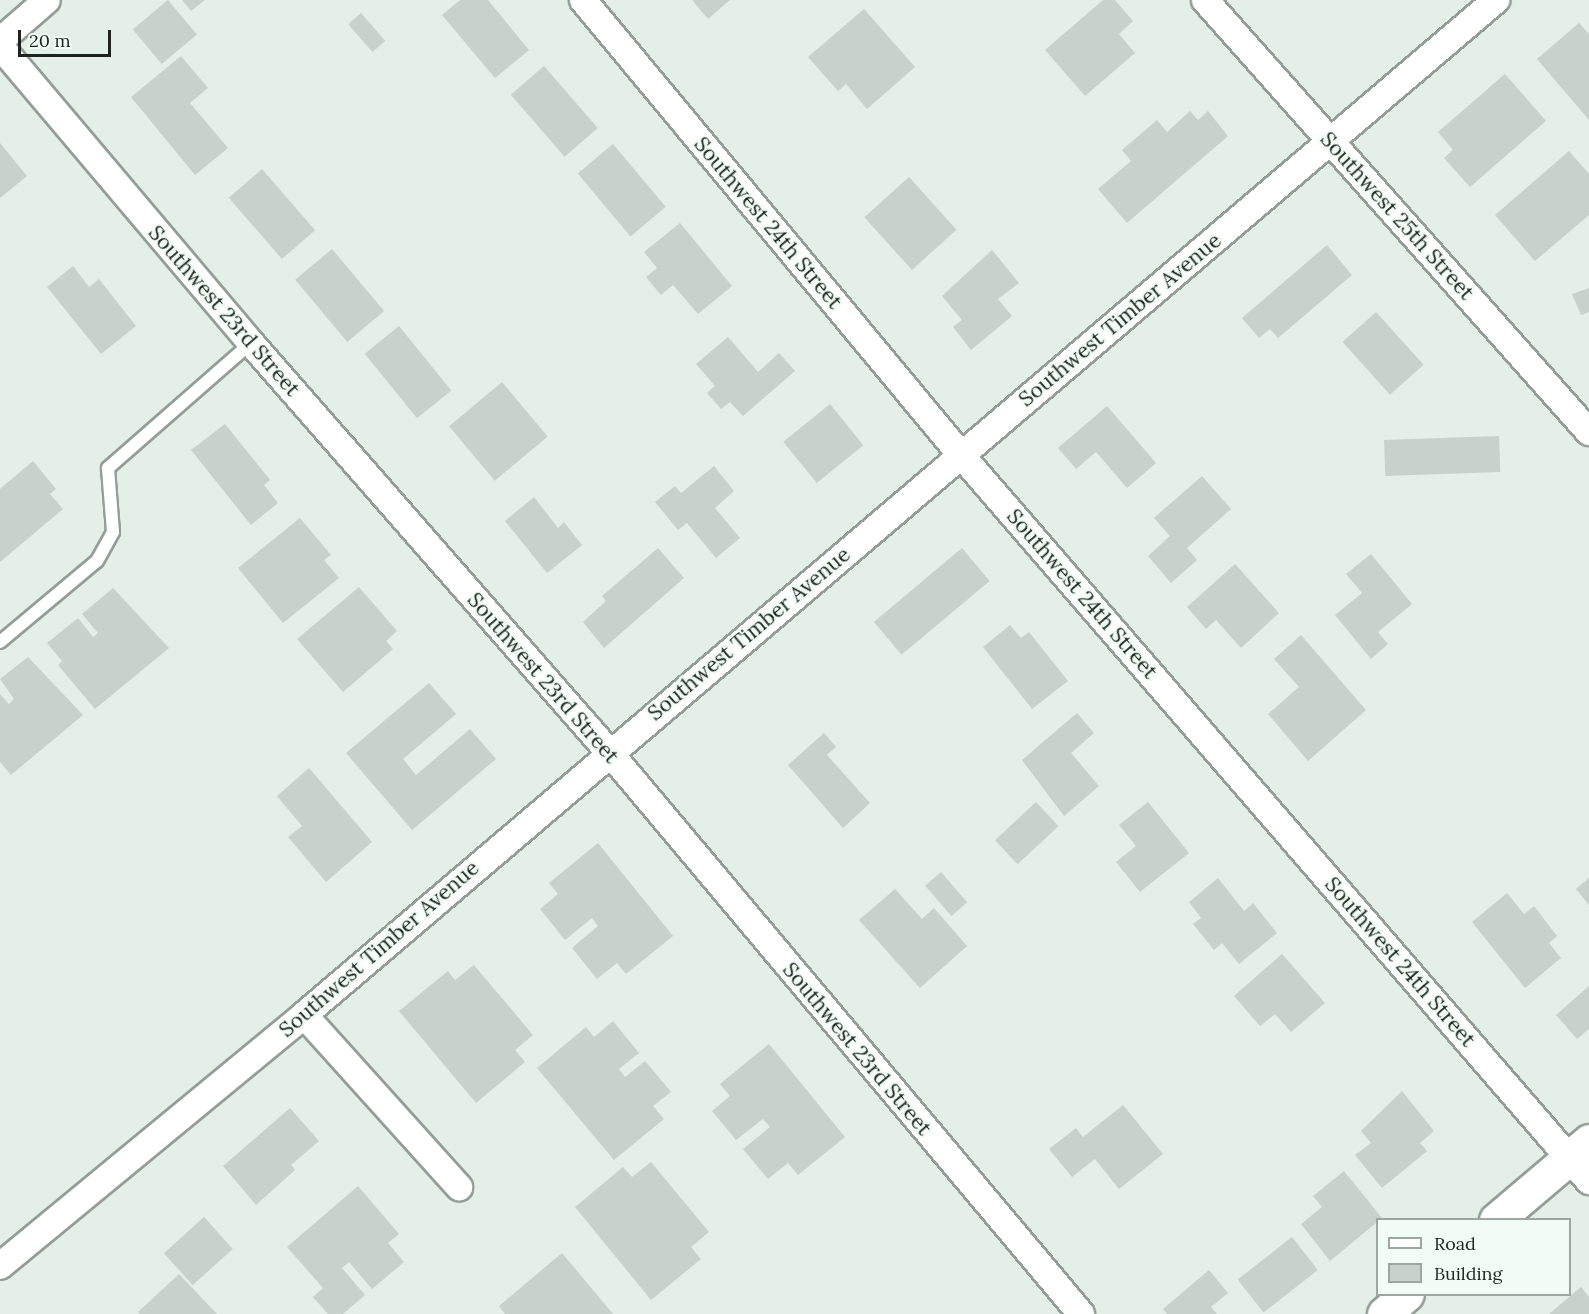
<!DOCTYPE html>
<style>
body{margin:0}
#map{position:relative;width:1589px;height:1314px;overflow:hidden;background:#e3efe7;font-family:Lora,serif}
div>[style]{position:absolute}
.building>*{inset:0;background:#c6d2ca;transform-origin:0 0}
.roads{filter:drop-shadow(2px 0 #939e96) drop-shadow(-2px 0 #939e96) drop-shadow(0 2px #939e96) drop-shadow(0 -2px #939e96)}
.lane>*{height:12px;margin:-6px;padding:0 6px;transform-origin:6px;border-radius:6px;background:#fff}
.street>*{height:26px;margin:-13px;padding:0 13px;transform-origin:13px;border-radius:13px;background:#fff}
.secondary>*{height:33px;margin:-16.5px;padding:0 16.5px;transform-origin:16.5px;border-radius:16.5px;background:#fff}
span{translate:-50% -50%;white-space:nowrap;text-align:center;line-height:1.15;-webkit-text-stroke:5px #f1fdf4;paint-order:stroke}
.street-label{font-size:21px;color:#1e2320}
.legend{position:absolute;left:1376px;top:1218px;width:195px;height:78px;box-sizing:border-box;background:#f1fdf4;border:2px solid #9da69f;margin:0;padding:8px 10px;list-style:none;font-size:18px;color:#1e2320}
.legend li{display:flex;align-items:center;gap:12px;height:30px}
.legend b{width:30px;border:2px solid #9da69f}
.scale{position:absolute;left:18px;top:30px;width:93px;height:27px;box-sizing:border-box;border:3px solid #1e2320;border-top:0;padding-left:8px;font-size:18px;line-height:21px;white-space:nowrap;color:#1e2320;-webkit-text-stroke:4px #f1fdf4;paint-order:stroke}
</style>
<div id="map">
<div class="building">
<i style="left:168px;top:0;width:45px;height:46px;rotate:50deg"></i>
<i style="clip-path:polygon(182px 0,205px 0,191px 11px)"></i>
<i style="clip-path:polygon(460px 0,488px 0,529px 50px,495px 78px,442px 15px)"></i>
<i style="clip-path:polygon(692px 0,730px 0,708px 19px)"></i>
<i style="clip-path:polygon(1103px 0,1115px 0,1133px 21px,1119px 34px,1135px 53px,1085px 96px,1045px 50px)"></i>
<i style="clip-path:polygon(864px 9px,915px 67px,867px 109px,846px 84px,838px 91px,808px 57px)"></i>
<i style="left:361px;top:13px;width:37px;height:17px;rotate:49deg"></i>
<i style="clip-path:polygon(1579px 23px,1589px 34px,1589px 120px,1537px 59px)"></i>
<i style="clip-path:polygon(181px 56px,208px 88px,190px 103px,228px 148px,195px 175px,131px 97px)"></i>
<i style="left:544px;top:66px;width:82px;height:44px;rotate:49deg"></i>
<i style="clip-path:polygon(1505px 74px,1546px 121px,1470px 187px,1444px 158px,1453px 150px,1438px 132px)"></i>
<i style="clip-path:polygon(1190px 111px,1198px 120px,1208px 111px,1228px 136px,1127px 223px,1098px 189px,1131px 161px,1122px 150px,1157px 120px,1167px 132px)"></i>
<i style="clip-path:polygon(0 143px,27px 176px,0 198px)"></i>
<i style="left:613px;top:144px;width:82px;height:46px;rotate:50deg"></i>
<i style="clip-path:polygon(1569px 151px,1589px 174px,1589px 215px,1535px 261px,1495px 215px)"></i>
<i style="left:262px;top:169px;width:81px;height:44px;rotate:49deg"></i>
<i style="left:909px;top:177px;width:71px;height:60px;rotate:48deg"></i>
<i style="clip-path:polygon(680px 223px,732px 286px,698px 314px,673px 285px,661px 295px,646px 277px,657px 268px,644px 252px)"></i>
<i style="clip-path:polygon(1327px 245px,1352px 275px,1278px 338px,1270px 329px,1259px 338px,1242px 318px)"></i>
<i style="left:332px;top:249px;width:81px;height:48px;rotate:50deg"></i>
<i style="clip-path:polygon(992px 250px,1019px 283px,998px 299px,1012px 316px,971px 350px,953px 327px,962px 320px,942px 296px)"></i>
<i style="clip-path:polygon(73px 266px,89px 287px,99px 279px,136px 326px,101px 354px,47px 287px)"></i>
<i style="clip-path:polygon(1589px 288px,1589px 312px,1581px 315px,1572px 294px)"></i>
<i style="left:1376px;top:312px;width:71px;height:45px;rotate:48deg"></i>
<i style="left:399px;top:326px;width:83px;height:44px;rotate:51deg"></i>
<i style="clip-path:polygon(728px 337px,758px 372px,779px 353px,795px 371px,743px 416px,730px 402px,721px 409px,707px 393px,715px 386px,696px 364px)"></i>
<i style="left:502px;top:382px;width:71px;height:69px;rotate:50deg"></i>
<i style="left:830px;top:404px;width:53px;height:60px;rotate:51deg"></i>
<i style="clip-path:polygon(1107px 406px,1156px 463px,1127px 488px,1096px 452px,1076px 469px,1058px 448px)"></i>
<i style="clip-path:polygon(225px 424px,270px 480px,264px 485px,278px 503px,251px 525px,191px 450px)"></i>
<i style="left:1499px;top:436px;width:36px;height:115px;rotate:88deg"></i>
<i style="clip-path:polygon(33px 461px,56px 489px,50px 494px,63px 509px,0 562px,0 489px)"></i>
<i style="clip-path:polygon(714px 466px,734px 491px,715px 508px,740px 538px,716px 558px,687px 523px,678px 530px,655px 502px,675px 486px,681px 493px)"></i>
<i style="clip-path:polygon(1202px 476px,1231px 509px,1187px 548px,1197px 560px,1171px 583px,1148px 556px,1170px 536px,1154px 518px)"></i>
<i style="clip-path:polygon(534px 497px,558px 528px,564px 522px,582px 545px,547px 573px,505px 521px)"></i>
<i style="clip-path:polygon(300px 518px,331px 555px,324px 560px,339px 578px,283px 623px,238px 568px)"></i>
<i style="clip-path:polygon(658px 548px,684px 578px,604px 648px,583px 622px,606px 601px,602px 596px)"></i>
<i style="left:962px;top:548px;width:43px;height:115px;rotate:50deg"></i>
<i style="clip-path:polygon(1371px 554px,1412px 604px,1378px 632px,1388px 644px,1371px 659px,1335px 615px,1362px 593px,1346px 574px)"></i>
<i style="clip-path:polygon(1235px 564px,1279px 613px,1241px 648px,1216px 620px,1206px 629px,1187px 607px)"></i>
<i style="clip-path:polygon(359px 587px,397px 631px,386px 641px,393px 649px,343px 692px,297px 639px)"></i>
<i style="clip-path:polygon(113px 588px,169px 648px,95px 709px,58px 665px,62px 661px,47px 643px,78px 618px,93px 637px,98px 633px,82px 614px)"></i>
<i style="clip-path:polygon(1010px 625px,1021px 638px,1029px 632px,1068px 681px,1032px 709px,983px 647px)"></i>
<i style="clip-path:polygon(1301px 635px,1366px 710px,1308px 761px,1268px 714px,1299px 687px,1274px 659px)"></i>
<i style="clip-path:polygon(28px 657px,83px 715px,11px 775px,0 762px,0 694px,9px 704px,14px 699px,0 679px)"></i>
<i style="clip-path:polygon(429px 683px,456px 714px,403px 759px,416px 775px,470px 729px,496px 759px,412px 830px,346px 753px)"></i>
<i style="clip-path:polygon(1077px 713px,1094px 733px,1071px 753px,1099px 786px,1064px 816px,1022px 760px)"></i>
<i style="clip-path:polygon(824px 733px,836px 747px,827px 755px,870px 803px,843px 828px,788px 765px)"></i>
<i style="clip-path:polygon(309px 768px,372px 842px,326px 882px,288px 837px,302px 826px,277px 796px)"></i>
<i style="left:1036px;top:802px;width:33px;height:56px;rotate:47deg"></i>
<i style="clip-path:polygon(1148px 802px,1189px 853px,1140px 892px,1116px 862px,1136px 846px,1119px 825px)"></i>
<i style="clip-path:polygon(598px 843px,673px 936px,626px 974px,617px 963px,597px 979px,572px 948px,598px 926px,592px 918px,565px 940px,540px 909px,558px 894px,549px 883px)"></i>
<i style="left:941px;top:872px;width:40px;height:21px;rotate:49deg"></i>
<i style="clip-path:polygon(1218px 878px,1244px 911px,1253px 903px,1277px 933px,1239px 964px,1222px 943px,1214px 950px,1193px 924px,1201px 918px,1189px 902px)"></i>
<i style="clip-path:polygon(1589px 878px,1589px 905px,1576px 889px)"></i>
<i style="clip-path:polygon(895px 889px,922px 919px,934px 908px,967px 946px,920px 988px,859px 920px)"></i>
<i style="clip-path:polygon(1507px 893px,1524px 914px,1534px 906px,1557px 936px,1549px 943px,1561px 958px,1525px 988px,1472px 922px)"></i>
<i style="clip-path:polygon(1282px 954px,1325px 1003px,1291px 1032px,1275px 1014px,1260px 1026px,1234px 996px)"></i>
<i style="clip-path:polygon(474px 965px,533px 1035px,515px 1050px,525px 1062px,476px 1103px,399px 1011px,448px 971px,455px 980px)"></i>
<i style="clip-path:polygon(1589px 986px,1589px 1029px,1577px 1039px,1556px 1015px)"></i>
<i style="clip-path:polygon(613px 1021px,639px 1053px,619px 1069px,625px 1077px,645px 1061px,671px 1092px,653px 1106px,664px 1119px,614px 1160px,537px 1068px,586px 1027px,594px 1037px)"></i>
<i style="clip-path:polygon(769px 1044px,845px 1137px,798px 1175px,788px 1163px,768px 1179px,743px 1149px,770px 1127px,763px 1119px,736px 1140px,712px 1111px,730px 1096px,720px 1084px)"></i>
<i style="clip-path:polygon(1402px 1091px,1434px 1131px,1420px 1143px,1427px 1151px,1382px 1188px,1355px 1155px,1371px 1143px,1361px 1131px)"></i>
<i style="clip-path:polygon(1123px 1105px,1163px 1154px,1119px 1189px,1095px 1159px,1072px 1177px,1049px 1149px,1076px 1128px,1083px 1137px)"></i>
<i style="clip-path:polygon(290px 1108px,319px 1141px,291px 1165px,295px 1170px,256px 1205px,223px 1166px)"></i>
<i style="clip-path:polygon(651px 1162px,709px 1232px,691px 1247px,701px 1259px,651px 1300px,575px 1207px,623px 1167px,632px 1177px)"></i>
<i style="clip-path:polygon(1344px 1171px,1382px 1218px,1330px 1261px,1301px 1224px,1322px 1207px,1313px 1196px)"></i>
<i style="clip-path:polygon(358px 1186px,399px 1234px,388px 1243px,404px 1262px,372px 1289px,349px 1262px,342px 1268px,365px 1295px,343px 1314px,328px 1314px,313px 1297px,323px 1288px,287px 1247px)"></i>
<i style="left:204px;top:1217px;width:43px;height:54px;rotate:48deg"></i>
<i style="left:1292px;top:1237px;width:42px;height:69px;rotate:52deg"></i>
<i style="clip-path:polygon(562px 1253px,613px 1314px,505px 1314px,499px 1306px)"></i>
<i style="clip-path:polygon(1209px 1270px,1228px 1293px,1211px 1307px,1217px 1314px,1167px 1314px,1163px 1309px)"></i>
<i style="clip-path:polygon(179px 1274px,217px 1314px,140px 1314px,138px 1312px)"></i>
<i style="clip-path:polygon(1581px 1287px,1589px 1297px,1589px 1314px,1549px 1314px)"></i>
</div>
<div class="roads">
<div class="lane">
<i style="left:0;top:642px;width:126px;rotate:-39.9deg"></i>
<i style="left:97px;top:561px;width:33px;rotate:-61deg"></i>
<i style="left:113px;top:532px;width:64px;rotate:-94.5deg"></i>
<i style="left:108px;top:468px;width:190px;rotate:-41.2deg"></i>
</div>
<div class="street">
<i style="left:583px;top:0;width:592px;rotate:50.28deg"></i>
<i style="left:961px;top:455px;width:960px;rotate:49.14deg"></i>
<i style="left:1205px;top:0;width:578px;rotate:48.37deg"></i>
<i style="left:0;top:41px;width:62px;rotate:-41.1deg"></i>
<i style="left:0;top:46px;width:389px;rotate:49.8deg"></i>
<i style="left:251px;top:343px;width:544px;rotate:48.8deg"></i>
<i style="left:609px;top:752px;width:734px;rotate:49.97deg"></i>
<i style="left:304px;top:1015px;width:232px;rotate:48deg"></i>
<i style="left:0;top:1266px;width:394px;rotate:-39.5deg"></i>
<i style="left:304px;top:1015px;width:1566px;rotate:-40.41deg"></i>
</div>
<div class="secondary">
<i style="left:1496px;top:1220px;width:122px;rotate:-40.3deg"></i>
<i style="left:1384px;top:1314px;width:30px;rotate:-41deg"></i>
</div>
</div>
<div class="street-label">
<span style="left:1397px;top:216px;rotate:48deg">Southwest 25th Street</span>
<span style="left:768px;top:223px;rotate:50deg">Southwest 24th Street</span>
<span style="left:224px;top:311px;rotate:49deg">Southwest 23rd Street</span>
<span style="left:1120px;top:320px;rotate:-40deg">Southwest Timber Avenue</span>
<span style="left:1082px;top:594px;rotate:49deg">Southwest 24th Street</span>
<span style="left:749px;top:634px;rotate:-40deg">Southwest Timber Avenue</span>
<span style="left:543px;top:678px;rotate:49deg">Southwest 23rd Street</span>
<span style="left:379px;top:949px;rotate:-41deg">Southwest Timber Avenue</span>
<span style="left:1400px;top:962px;rotate:49deg">Southwest 24th Street</span>
<span style="left:857px;top:1049px;rotate:50deg">Southwest 23rd Street</span>
</div>
<ul class="legend">
<li><b style="height:8px;background:#fff"></b>Road</li>
<li><b style="height:16px;background:#c6d2ca"></b>Building</li>
</ul>
<div class="scale">20 m</div>
</div>
